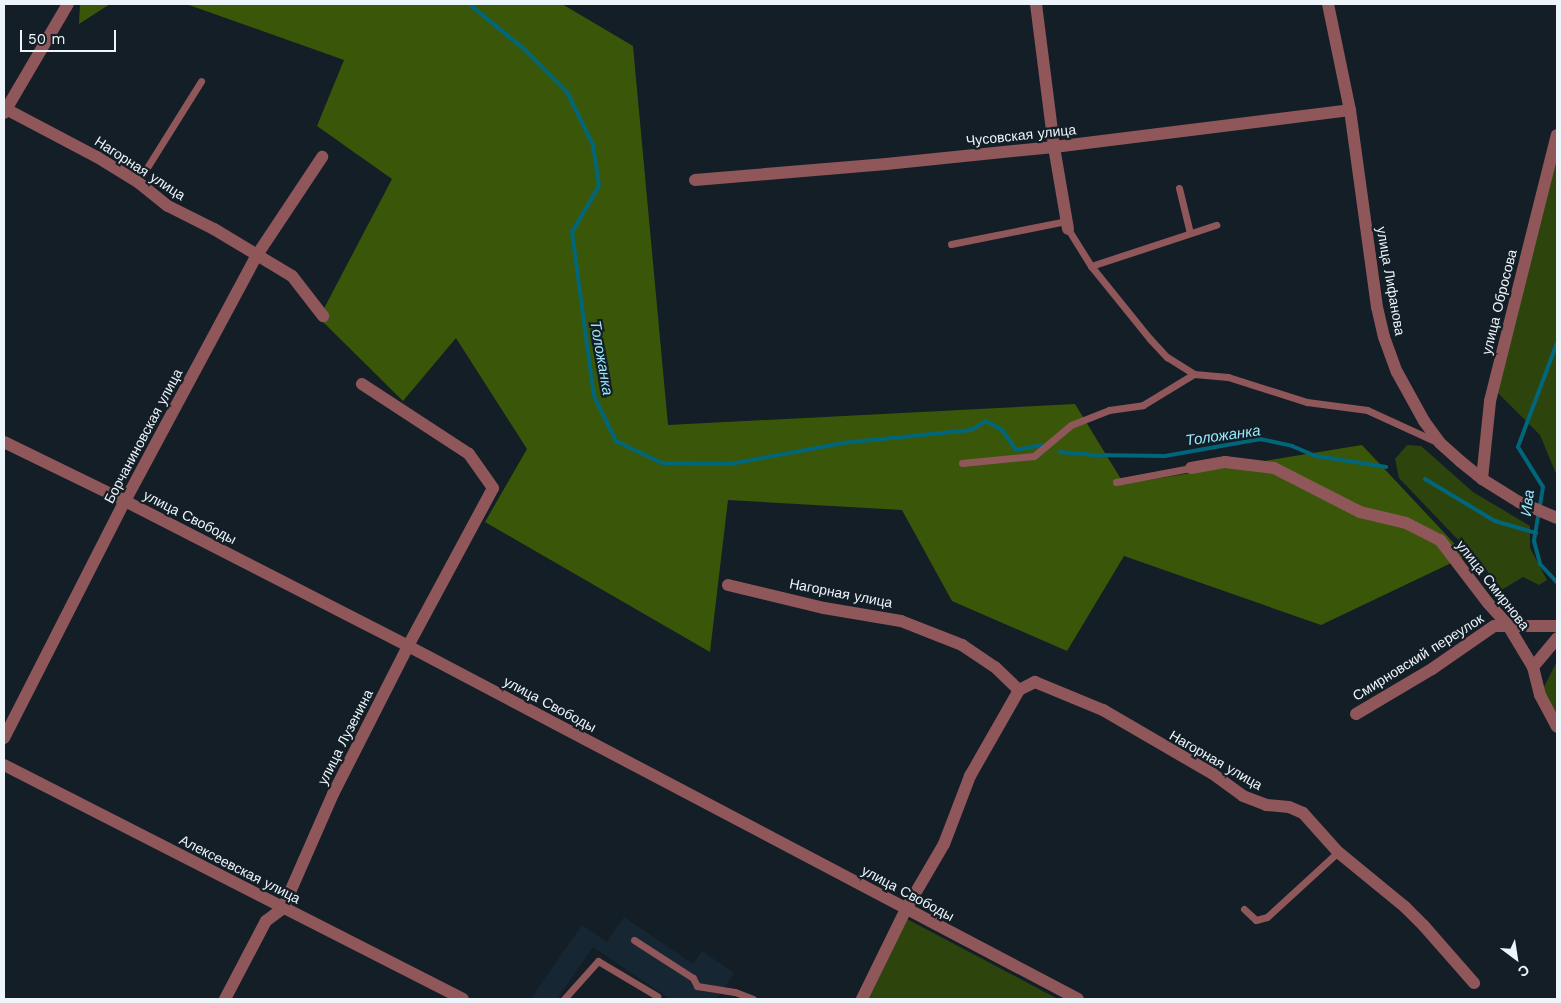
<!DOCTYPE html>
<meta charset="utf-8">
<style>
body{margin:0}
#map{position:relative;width:1561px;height:1003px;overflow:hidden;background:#131e26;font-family:"Work Sans",sans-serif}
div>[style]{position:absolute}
.built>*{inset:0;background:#162733}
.green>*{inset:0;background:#2e440d}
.forest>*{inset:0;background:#3a5709}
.stream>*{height:4px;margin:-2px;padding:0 2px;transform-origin:2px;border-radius:2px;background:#01667a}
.service>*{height:7px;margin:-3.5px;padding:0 3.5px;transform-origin:3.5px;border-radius:3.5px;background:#8f575a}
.minor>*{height:12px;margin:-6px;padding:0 6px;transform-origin:6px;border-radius:6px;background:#8f575a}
.tertiary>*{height:12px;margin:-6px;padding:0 6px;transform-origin:6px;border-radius:6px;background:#8f575a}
span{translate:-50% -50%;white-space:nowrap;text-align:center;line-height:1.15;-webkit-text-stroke:4.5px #131e26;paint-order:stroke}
.street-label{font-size:14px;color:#edf5fb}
.water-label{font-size:15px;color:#9be9fe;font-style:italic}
.frame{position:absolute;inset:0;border:5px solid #edf5fb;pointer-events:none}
.north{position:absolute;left:1491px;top:933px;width:50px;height:50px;-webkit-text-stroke:4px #131e26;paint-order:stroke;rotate:149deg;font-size:14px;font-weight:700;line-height:20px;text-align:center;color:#edf5fb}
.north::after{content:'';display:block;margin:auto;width:18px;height:22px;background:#edf5fb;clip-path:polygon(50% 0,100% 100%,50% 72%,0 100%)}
.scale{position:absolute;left:20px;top:30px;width:96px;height:22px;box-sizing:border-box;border:2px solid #edf5fb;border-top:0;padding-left:6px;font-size:15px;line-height:18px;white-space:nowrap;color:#edf5fb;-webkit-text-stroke:4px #131e26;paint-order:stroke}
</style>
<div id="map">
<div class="built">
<i style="clip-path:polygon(624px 917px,693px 964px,702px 951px,734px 973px,717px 999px,670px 999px,593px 947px,557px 999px,535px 999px,532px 997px,582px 925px,607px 942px)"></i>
</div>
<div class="green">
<i style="clip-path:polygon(1557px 149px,1557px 476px,1540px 435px,1493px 388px)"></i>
<i style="clip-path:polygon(1407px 445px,1421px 446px,1473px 492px,1530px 526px,1530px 548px,1547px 580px,1539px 585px,1523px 577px,1498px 592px,1487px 570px,1399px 478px,1395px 459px)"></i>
<i style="clip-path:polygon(1557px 661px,1557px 725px,1540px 695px)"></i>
<i style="clip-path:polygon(907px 919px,1058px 999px,869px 999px)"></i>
</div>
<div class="forest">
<i style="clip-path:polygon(80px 4px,110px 4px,79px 24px)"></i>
<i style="clip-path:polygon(186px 4px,562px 4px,633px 46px,668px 425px,1075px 404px,1124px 484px,1362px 445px,1466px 556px,1321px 625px,1124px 556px,1067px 651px,952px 601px,902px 510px,728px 500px,710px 652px,485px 522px,527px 449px,456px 338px,403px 401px,319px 318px,392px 179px,317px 126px,344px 60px)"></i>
</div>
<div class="stream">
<i style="left:469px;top:4px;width:70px;rotate:39.2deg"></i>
<i style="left:523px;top:48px;width:62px;rotate:45deg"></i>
<i style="left:567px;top:92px;width:59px;rotate:63.9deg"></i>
<i style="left:593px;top:145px;width:41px;rotate:81.7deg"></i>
<i style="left:599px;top:186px;width:53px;rotate:120.4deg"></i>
<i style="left:572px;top:232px;width:165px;rotate:82.4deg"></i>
<i style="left:594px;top:396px;width:50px;rotate:63.9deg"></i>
<i style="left:616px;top:441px;width:51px;rotate:25.6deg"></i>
<i style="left:662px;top:463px;width:68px;rotate:0.8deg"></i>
<i style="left:730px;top:464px;width:115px;rotate:-10.5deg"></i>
<i style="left:843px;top:443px;width:129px;rotate:-5.8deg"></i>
<i style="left:971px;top:430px;width:17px;rotate:-31deg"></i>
<i style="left:986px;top:421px;width:18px;rotate:29deg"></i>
<i style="left:1002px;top:430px;width:24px;rotate:55deg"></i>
<i style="left:1016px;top:450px;width:26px;rotate:-11deg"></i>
<i style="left:1557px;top:343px;width:111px;rotate:110.6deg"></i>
<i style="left:1518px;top:447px;width:47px;rotate:58deg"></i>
<i style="left:1543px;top:487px;width:55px;rotate:99.5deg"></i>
<i style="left:1534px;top:541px;width:24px;rotate:75deg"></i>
<i style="left:1540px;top:564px;width:25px;rotate:47deg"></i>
<i style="left:1060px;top:452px;width:34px;rotate:5deg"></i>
<i style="left:1094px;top:455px;width:71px;rotate:0.8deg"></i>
<i style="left:1165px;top:456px;width:97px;rotate:-10.1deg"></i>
<i style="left:1260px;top:439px;width:33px;rotate:12deg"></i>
<i style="left:1292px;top:446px;width:26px;rotate:23deg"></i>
<i style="left:1316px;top:456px;width:71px;rotate:8.9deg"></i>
<i style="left:1425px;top:479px;width:82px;rotate:31deg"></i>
<i style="left:1495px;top:521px;width:43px;rotate:16.3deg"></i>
</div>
<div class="service">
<i style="left:138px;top:182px;width:119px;rotate:-58deg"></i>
<i style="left:1179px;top:188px;width:46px;rotate:76.3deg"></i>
<i style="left:1068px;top:229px;width:44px;rotate:58.1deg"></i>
<i style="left:1091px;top:266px;width:94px;rotate:51.1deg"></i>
<i style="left:1150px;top:339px;width:25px;rotate:47deg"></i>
<i style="left:1167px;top:357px;width:32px;rotate:32deg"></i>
<i style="left:1194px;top:374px;width:34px;rotate:5deg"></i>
<i style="left:1228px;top:377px;width:83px;rotate:17.6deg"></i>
<i style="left:1307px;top:402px;width:61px;rotate:7.6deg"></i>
<i style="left:1367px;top:410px;width:77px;rotate:24.6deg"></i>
<i style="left:951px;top:244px;width:117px;rotate:-11.3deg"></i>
<i style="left:1091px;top:266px;width:132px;rotate:-18.2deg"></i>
<i style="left:962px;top:463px;width:72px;rotate:-5.6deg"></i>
<i style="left:1034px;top:456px;width:48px;rotate:-40deg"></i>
<i style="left:1071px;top:425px;width:41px;rotate:-21.5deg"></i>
<i style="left:1109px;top:410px;width:34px;rotate:-8deg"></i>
<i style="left:1143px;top:405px;width:60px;rotate:-31.3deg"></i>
<i style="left:1116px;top:482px;width:76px;rotate:-10.6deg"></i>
<i style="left:1244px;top:909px;width:16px;rotate:43deg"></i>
<i style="left:1256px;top:920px;width:11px;rotate:-15deg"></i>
<i style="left:1267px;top:917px;width:96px;rotate:-42.5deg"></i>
<i style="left:634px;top:940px;width:70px;rotate:32.8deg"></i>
<i style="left:693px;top:978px;width:9px;rotate:63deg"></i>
<i style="left:697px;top:986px;width:38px;rotate:9deg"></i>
<i style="left:735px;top:992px;width:19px;rotate:21deg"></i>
<i style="left:564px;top:999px;width:51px;rotate:-48.2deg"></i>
<i style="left:598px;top:961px;width:69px;rotate:30.7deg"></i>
</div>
<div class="minor">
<i style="left:1036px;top:4px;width:144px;rotate:82.8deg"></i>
<i style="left:1054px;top:147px;width:83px;rotate:80.3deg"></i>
<i style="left:4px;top:108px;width:105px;rotate:27.8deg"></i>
<i style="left:97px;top:157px;width:48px;rotate:31.4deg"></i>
<i style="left:138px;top:182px;width:38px;rotate:39deg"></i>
<i style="left:168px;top:206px;width:51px;rotate:26.6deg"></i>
<i style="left:214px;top:229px;width:91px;rotate:31.1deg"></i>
<i style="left:292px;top:276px;width:51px;rotate:52.2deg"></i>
<i style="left:4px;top:113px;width:126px;rotate:-59.6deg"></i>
<i style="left:695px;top:180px;width:192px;rotate:-4.8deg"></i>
<i style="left:886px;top:164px;width:169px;rotate:-5.8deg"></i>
<i style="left:1054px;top:147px;width:298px;rotate:-7.1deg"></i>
<i style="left:4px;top:442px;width:135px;rotate:26deg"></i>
<i style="left:125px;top:501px;width:318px;rotate:27.1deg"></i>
<i style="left:408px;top:646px;width:757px;rotate:27.78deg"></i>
<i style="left:1191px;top:468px;width:35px;rotate:-10deg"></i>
<i style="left:1225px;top:462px;width:49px;rotate:7deg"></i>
<i style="left:1274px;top:468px;width:97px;rotate:27.1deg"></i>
<i style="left:1360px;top:512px;width:47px;rotate:13.4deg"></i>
<i style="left:1406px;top:523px;width:38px;rotate:27deg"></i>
<i style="left:1440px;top:540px;width:79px;rotate:52.7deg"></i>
<i style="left:1488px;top:603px;width:28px;rotate:48deg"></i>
<i style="left:1507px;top:624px;width:50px;rotate:58.8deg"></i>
<i style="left:1533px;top:667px;width:29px;rotate:76deg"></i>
<i style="left:1540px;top:695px;width:36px;rotate:62deg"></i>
<i style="left:1482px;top:479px;width:78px;rotate:-84.1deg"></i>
<i style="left:1490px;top:401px;width:274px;rotate:-75.9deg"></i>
<i style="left:728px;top:585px;width:99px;rotate:13.5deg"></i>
<i style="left:824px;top:608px;width:78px;rotate:9.6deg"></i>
<i style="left:901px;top:621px;width:66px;rotate:21.5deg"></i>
<i style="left:962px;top:645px;width:40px;rotate:34deg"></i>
<i style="left:995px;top:667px;width:33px;rotate:44deg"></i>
<i style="left:1533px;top:667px;width:38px;rotate:-50deg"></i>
<i style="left:1356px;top:714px;width:88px;rotate:-30.6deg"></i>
<i style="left:1432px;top:669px;width:75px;rotate:-34.7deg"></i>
<i style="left:1494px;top:626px;width:63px"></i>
<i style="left:4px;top:738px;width:266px;rotate:-63deg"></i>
<i style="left:125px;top:501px;width:279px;rotate:-61.8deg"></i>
<i style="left:257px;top:255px;width:118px;rotate:-56.4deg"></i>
<i style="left:4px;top:765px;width:515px;rotate:27.01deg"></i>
<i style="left:225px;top:999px;width:88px;rotate:-62.3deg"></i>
<i style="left:266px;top:921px;width:21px;rotate:-37deg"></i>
<i style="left:283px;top:908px;width:124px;rotate:-66.3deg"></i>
<i style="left:333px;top:794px;width:166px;rotate:-63.1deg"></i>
<i style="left:408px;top:646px;width:179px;rotate:-61.7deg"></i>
<i style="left:493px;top:488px;width:42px;rotate:-125.2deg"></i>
<i style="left:469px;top:454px;width:128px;rotate:-146.8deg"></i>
<i style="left:862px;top:999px;width:100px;rotate:-63.9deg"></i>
<i style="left:906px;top:909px;width:75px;rotate:-59.7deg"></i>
<i style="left:944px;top:844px;width:73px;rotate:-69.1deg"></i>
<i style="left:970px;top:776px;width:99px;rotate:-60.3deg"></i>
<i style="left:1019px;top:690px;width:18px;rotate:-27deg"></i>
<i style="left:1035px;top:682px;width:74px;rotate:22.4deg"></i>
<i style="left:1103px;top:710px;width:127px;rotate:30.2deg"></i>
<i style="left:1213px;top:774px;width:37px;rotate:36deg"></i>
<i style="left:1243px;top:796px;width:25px;rotate:21deg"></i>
<i style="left:1266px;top:805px;width:23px;rotate:5deg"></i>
<i style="left:1289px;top:807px;width:15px;rotate:23deg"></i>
<i style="left:1303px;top:813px;width:52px;rotate:48.1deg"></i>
<i style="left:1338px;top:852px;width:87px;rotate:39.4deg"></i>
<i style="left:1405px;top:907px;width:27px;rotate:45deg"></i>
<i style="left:1424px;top:926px;width:76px;rotate:48.7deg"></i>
</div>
<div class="tertiary">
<i style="left:1328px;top:4px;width:108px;rotate:78.3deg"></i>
<i style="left:1350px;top:110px;width:199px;rotate:82.2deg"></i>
<i style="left:1377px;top:307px;width:31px;rotate:77deg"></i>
<i style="left:1384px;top:337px;width:37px;rotate:70deg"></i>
<i style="left:1397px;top:372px;width:56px;rotate:61.1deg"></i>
<i style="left:1424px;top:421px;width:27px;rotate:54deg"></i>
<i style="left:1440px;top:443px;width:27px;rotate:42deg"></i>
<i style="left:1460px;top:461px;width:28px;rotate:39deg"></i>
<i style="left:1482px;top:479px;width:44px;rotate:31.9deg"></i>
<i style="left:1519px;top:502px;width:41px;rotate:22.8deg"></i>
</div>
<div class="street-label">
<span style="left:1021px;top:135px;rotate:-6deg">Чусовская улица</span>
<span style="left:140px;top:168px;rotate:33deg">Нагорная улица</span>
<span style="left:1391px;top:281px;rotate:80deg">улица Лифанова</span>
<span style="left:1499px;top:302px;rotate:-76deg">улица Обросова</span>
<span style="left:143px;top:436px;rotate:-62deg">Борчаниновская улица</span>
<span style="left:190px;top:517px;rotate:27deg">улица Свободы</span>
<span style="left:1493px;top:585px;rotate:52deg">улица Смирнова</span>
<span style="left:841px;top:593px;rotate:11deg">Нагорная улица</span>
<span style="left:1418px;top:657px;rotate:-32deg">Смирновский переулок</span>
<span style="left:550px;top:704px;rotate:28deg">улица Свободы</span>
<span style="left:345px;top:737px;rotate:-63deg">улица Лузенина</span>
<span style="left:1216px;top:760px;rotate:30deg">Нагорная улица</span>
<span style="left:240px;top:869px;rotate:27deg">Алексеевская улица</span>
<span style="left:908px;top:893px;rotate:28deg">улица Свободы</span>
</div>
<div class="water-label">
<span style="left:601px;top:358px;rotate:80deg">Толожанка</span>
<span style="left:1223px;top:436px;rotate:-8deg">Толожанка</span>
<span style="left:1528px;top:503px;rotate:-83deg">Ива</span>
</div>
<div class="frame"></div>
<div class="north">С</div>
<div class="scale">50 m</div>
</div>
